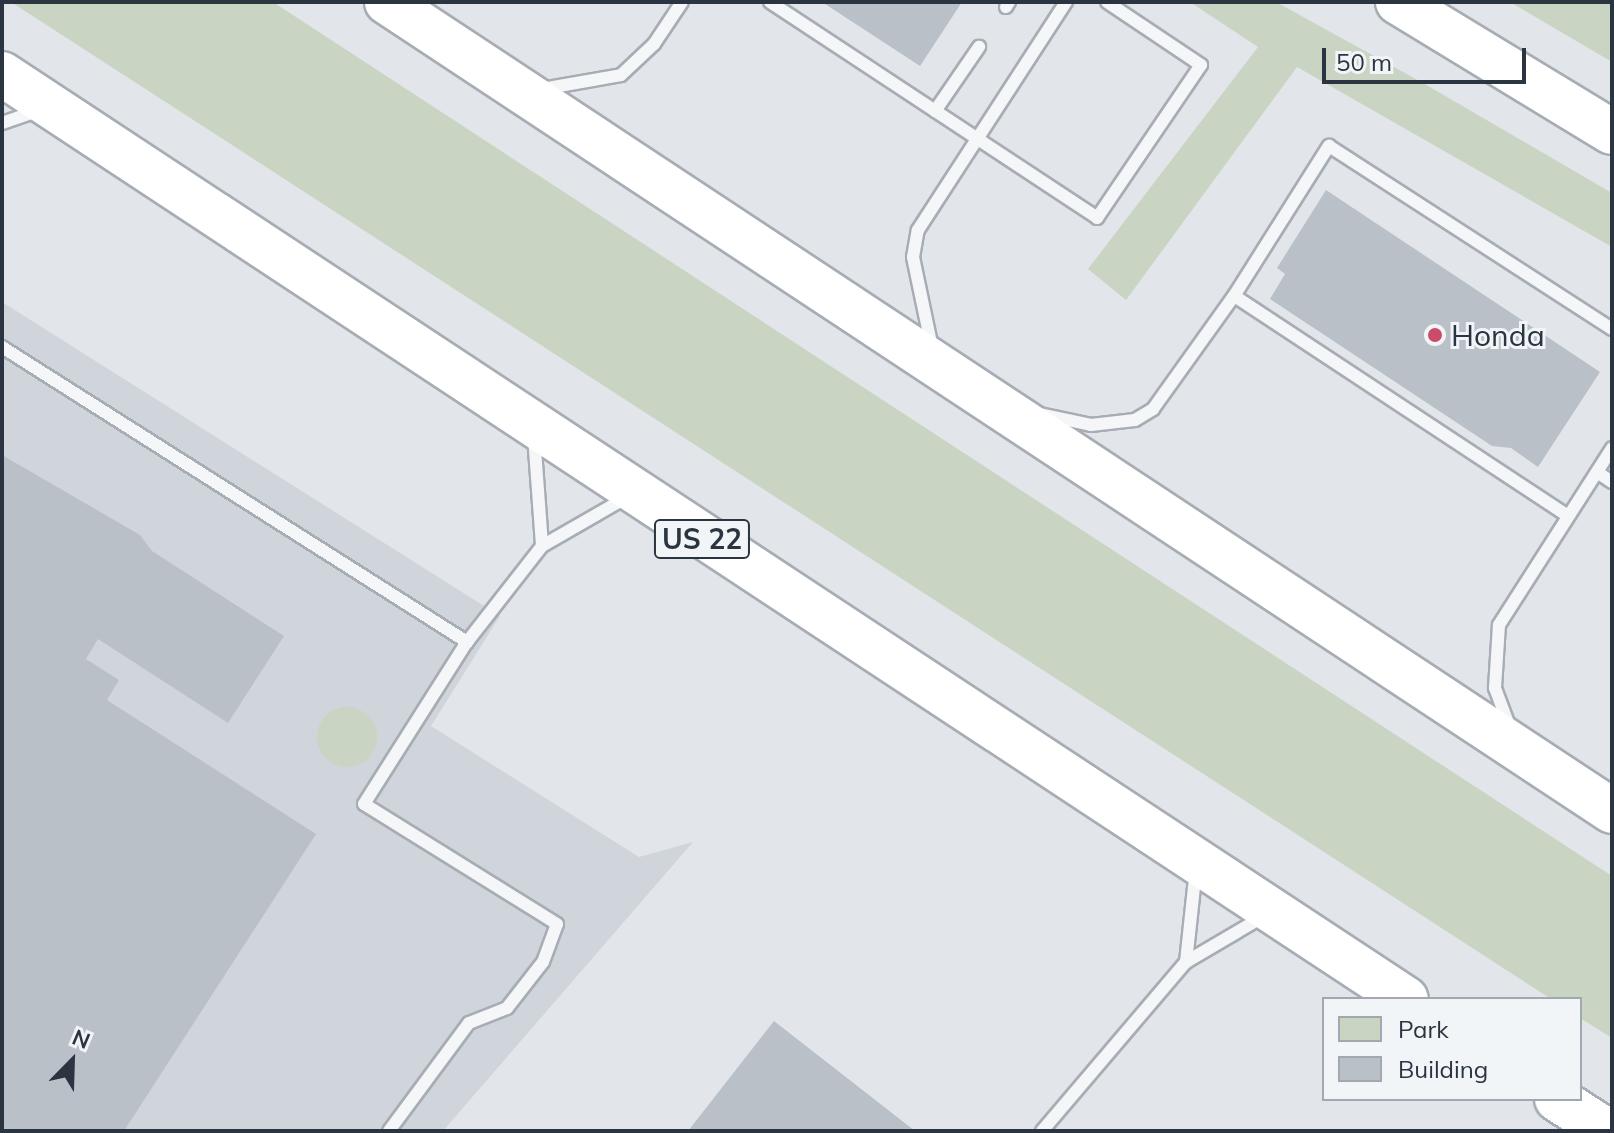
<!DOCTYPE html>
<style>
body{margin:0}
#map{position:relative;width:1614px;height:1133px;overflow:hidden;background:#e2e6ea;font-family:Mulish,sans-serif}
div>[style]{position:absolute}
.built>*{inset:0;background:#d0d5dc}
.green>*{inset:0;background:#c9d4c3}
.round{border-radius:50%}
.building>*{inset:0;background:#b9c0c7}
.roads{filter:drop-shadow(2px 0 #a7adb4) drop-shadow(-2px 0 #a7adb4) drop-shadow(0 2px #a7adb4) drop-shadow(0 -2px #a7adb4)}
.lane>*{height:12px;margin:-6px;padding:0 6px;transform-origin:6px;border-radius:6px;background:#f5f6f8}
.highway>*{height:44px;margin:-22px;padding:0 22px;transform-origin:22px;border-radius:22px;background:#fff}
.dots>*{width:22px;height:22px;translate:-50% -50%;box-sizing:border-box;border:4px solid #f2f5f7;border-radius:50%}
span{translate:-50% -50%;white-space:nowrap;text-align:center;line-height:1.15;-webkit-text-stroke:6px #f2f5f7;paint-order:stroke}
.shield-label span{padding:2px 6px;background:#f2f5f7;border:2px solid;border-radius:6px;-webkit-text-stroke-width:0}
.shield-label{font-size:28px;color:#2b3542;font-weight:700}
.poi-label{font-size:30px;color:#2b3542}
.left{translate:0 -50%;text-align:left}
.frame{position:absolute;inset:0;border:4px solid #2b3542;pointer-events:none}
.legend{position:absolute;left:1322px;top:997px;width:260px;height:104px;box-sizing:border-box;background:#f2f5f7;border:2px solid #a2a8af;margin:0;padding:10px 14px;list-style:none;font-size:24px;color:#2b3542}
.legend li{display:flex;align-items:center;gap:16px;height:40px}
.legend b{width:40px;border:2px solid #a2a8af}
.north{position:absolute;left:32px;top:1021px;width:80px;height:80px;-webkit-text-stroke:6px #f2f5f7;paint-order:stroke;rotate:23deg;font-size:22px;font-weight:700;line-height:32px;text-align:center;color:#2b3542}
.north::after{content:'';display:block;margin:auto;width:28px;height:36px;background:#2b3542;clip-path:polygon(50% 0,100% 100%,50% 72%,0 100%)}
.scale{position:absolute;left:1322px;top:48px;width:204px;height:36px;box-sizing:border-box;border:4px solid #2b3542;border-top:0;padding-left:10px;font-size:24px;line-height:28px;white-space:nowrap;color:#2b3542;-webkit-text-stroke:6px #f2f5f7;paint-order:stroke}
</style>
<div id="map">
<div class="built">
<i style="clip-path:polygon(2px 302px,500px 616px,431px 726px,639px 857px,693px 842px,443px 1131px,2px 1131px)"></i>
</div>
<div class="green">
<i style="clip-path:polygon(11px 2px,273px 2px,1612px 876px,1612px 1038px,1580px 1018px,1580px 999px,1551px 999px)"></i>
<i style="clip-path:polygon(1190px 2px,1276px 2px,1423px 83px,1612px 193px,1612px 247px,1297px 67px,1126px 300px,1088px 269px,1258px 47px)"></i>
<i style="clip-path:polygon(1510px 2px,1612px 2px,1612px 62px)"></i>
<i class="round" style="left:317px;top:707px;width:60px;height:60px"></i>
</div>
<div class="building">
<i style="clip-path:polygon(822px 2px,962px 2px,920px 66px)"></i>
<i style="clip-path:polygon(1326px 190px,1600px 372px,1538px 467px,1511px 448px,1492px 446px,1270px 299px,1285px 274px,1277px 268px)"></i>
<i style="clip-path:polygon(2px 455px,140px 535px,152px 551px,284px 636px,228px 723px,98px 639px,86px 659px,119px 680px,107px 700px,316px 834px,124px 1131px,2px 1131px)"></i>
<i style="clip-path:polygon(774px 1021px,915px 1131px,688px 1131px)"></i>
</div>
<div class="roads">
<div class="lane">
<i style="left:770px;top:2px;width:392px;rotate:33.4deg"></i>
<i style="left:1097px;top:218px;width:185px;rotate:-55.8deg"></i>
<i style="left:1201px;top:65px;width:113px;rotate:-146.2deg"></i>
<i style="left:1006px;top:7px;width:6px;rotate:-59deg"></i>
<i style="left:542px;top:89px;width:80px;rotate:-10deg"></i>
<i style="left:621px;top:75px;width:45px;rotate:-43.2deg"></i>
<i style="left:654px;top:44px;width:50px;rotate:-56.3deg"></i>
<i style="left:935px;top:111px;width:78px;rotate:-55.5deg"></i>
<i style="left:2px;top:123px;width:37px;rotate:-19deg"></i>
<i style="left:2px;top:347px;width:551px;rotate:32.39deg"></i>
<i style="left:467px;top:642px;width:122px;rotate:-52deg"></i>
<i style="left:932px;top:348px;width:93px;rotate:-101.8deg"></i>
<i style="left:913px;top:257px;width:27px;rotate:-80deg"></i>
<i style="left:918px;top:230px;width:272px;rotate:-57deg"></i>
<i style="left:1040px;top:414px;width:52px;rotate:12.2deg"></i>
<i style="left:1091px;top:425px;width:44px;rotate:-6.5deg"></i>
<i style="left:1135px;top:420px;width:21px;rotate:-31deg"></i>
<i style="left:1153px;top:409px;width:139px;rotate:-54.4deg"></i>
<i style="left:534px;top:436px;width:110px;rotate:85.8deg"></i>
<i style="left:542px;top:546px;width:100px;rotate:-29.9deg"></i>
<i style="left:1597px;top:472px;width:18px;rotate:34deg"></i>
<i style="left:1568px;top:516px;width:400px;rotate:-146.6deg"></i>
<i style="left:1234px;top:296px;width:178px;rotate:-57.7deg"></i>
<i style="left:1329px;top:146px;width:337px;rotate:32.9deg"></i>
<i style="left:1510px;top:728px;width:43px;rotate:-110.6deg"></i>
<i style="left:1495px;top:688px;width:63px;rotate:-86.4deg"></i>
<i style="left:1499px;top:625px;width:210px;rotate:-57.4deg"></i>
<i style="left:1186px;top:962px;width:94px;rotate:-83.9deg"></i>
<i style="left:389px;top:1131px;width:134px;rotate:-53.5deg"></i>
<i style="left:469px;top:1023px;width:41px;rotate:-21.5deg"></i>
<i style="left:507px;top:1008px;width:58px;rotate:-52deg"></i>
<i style="left:543px;top:962px;width:40px;rotate:-69.8deg"></i>
<i style="left:557px;top:924px;width:227px;rotate:-148.1deg"></i>
<i style="left:364px;top:804px;width:192px;rotate:-57.6deg"></i>
<i style="left:1042px;top:1131px;width:222px;rotate:-49.6deg"></i>
<i style="left:1186px;top:962px;width:91px;rotate:-30.5deg"></i>
</div>
<div class="highway">
<i style="left:387px;top:2px;width:1468px;rotate:33.44deg"></i>
<i style="left:1398px;top:2px;width:250px;rotate:31.3deg"></i>
<i style="left:2px;top:74px;width:1681px;rotate:33.38deg"></i>
<i style="left:1557px;top:1099px;width:59px;rotate:32.6deg"></i>
</div>
</div>
<div class="dots">
<i style="left:1435px;top:335px;background:#cb4b6a"></i>
</div>
<div class="shield-label">
<span style="left:702px;top:539px">US 22</span>
</div>
<div class="poi-label">
<span class="left" style="left:1451px;top:335px">Honda</span>
</div>
<div class="frame"></div>
<ul class="legend">
<li><b style="height:22px;background:#c9d4c3"></b>Park</li>
<li><b style="height:22px;background:#b9c0c7"></b>Building</li>
</ul>
<div class="north">N</div>
<div class="scale">50 m</div>
</div>
